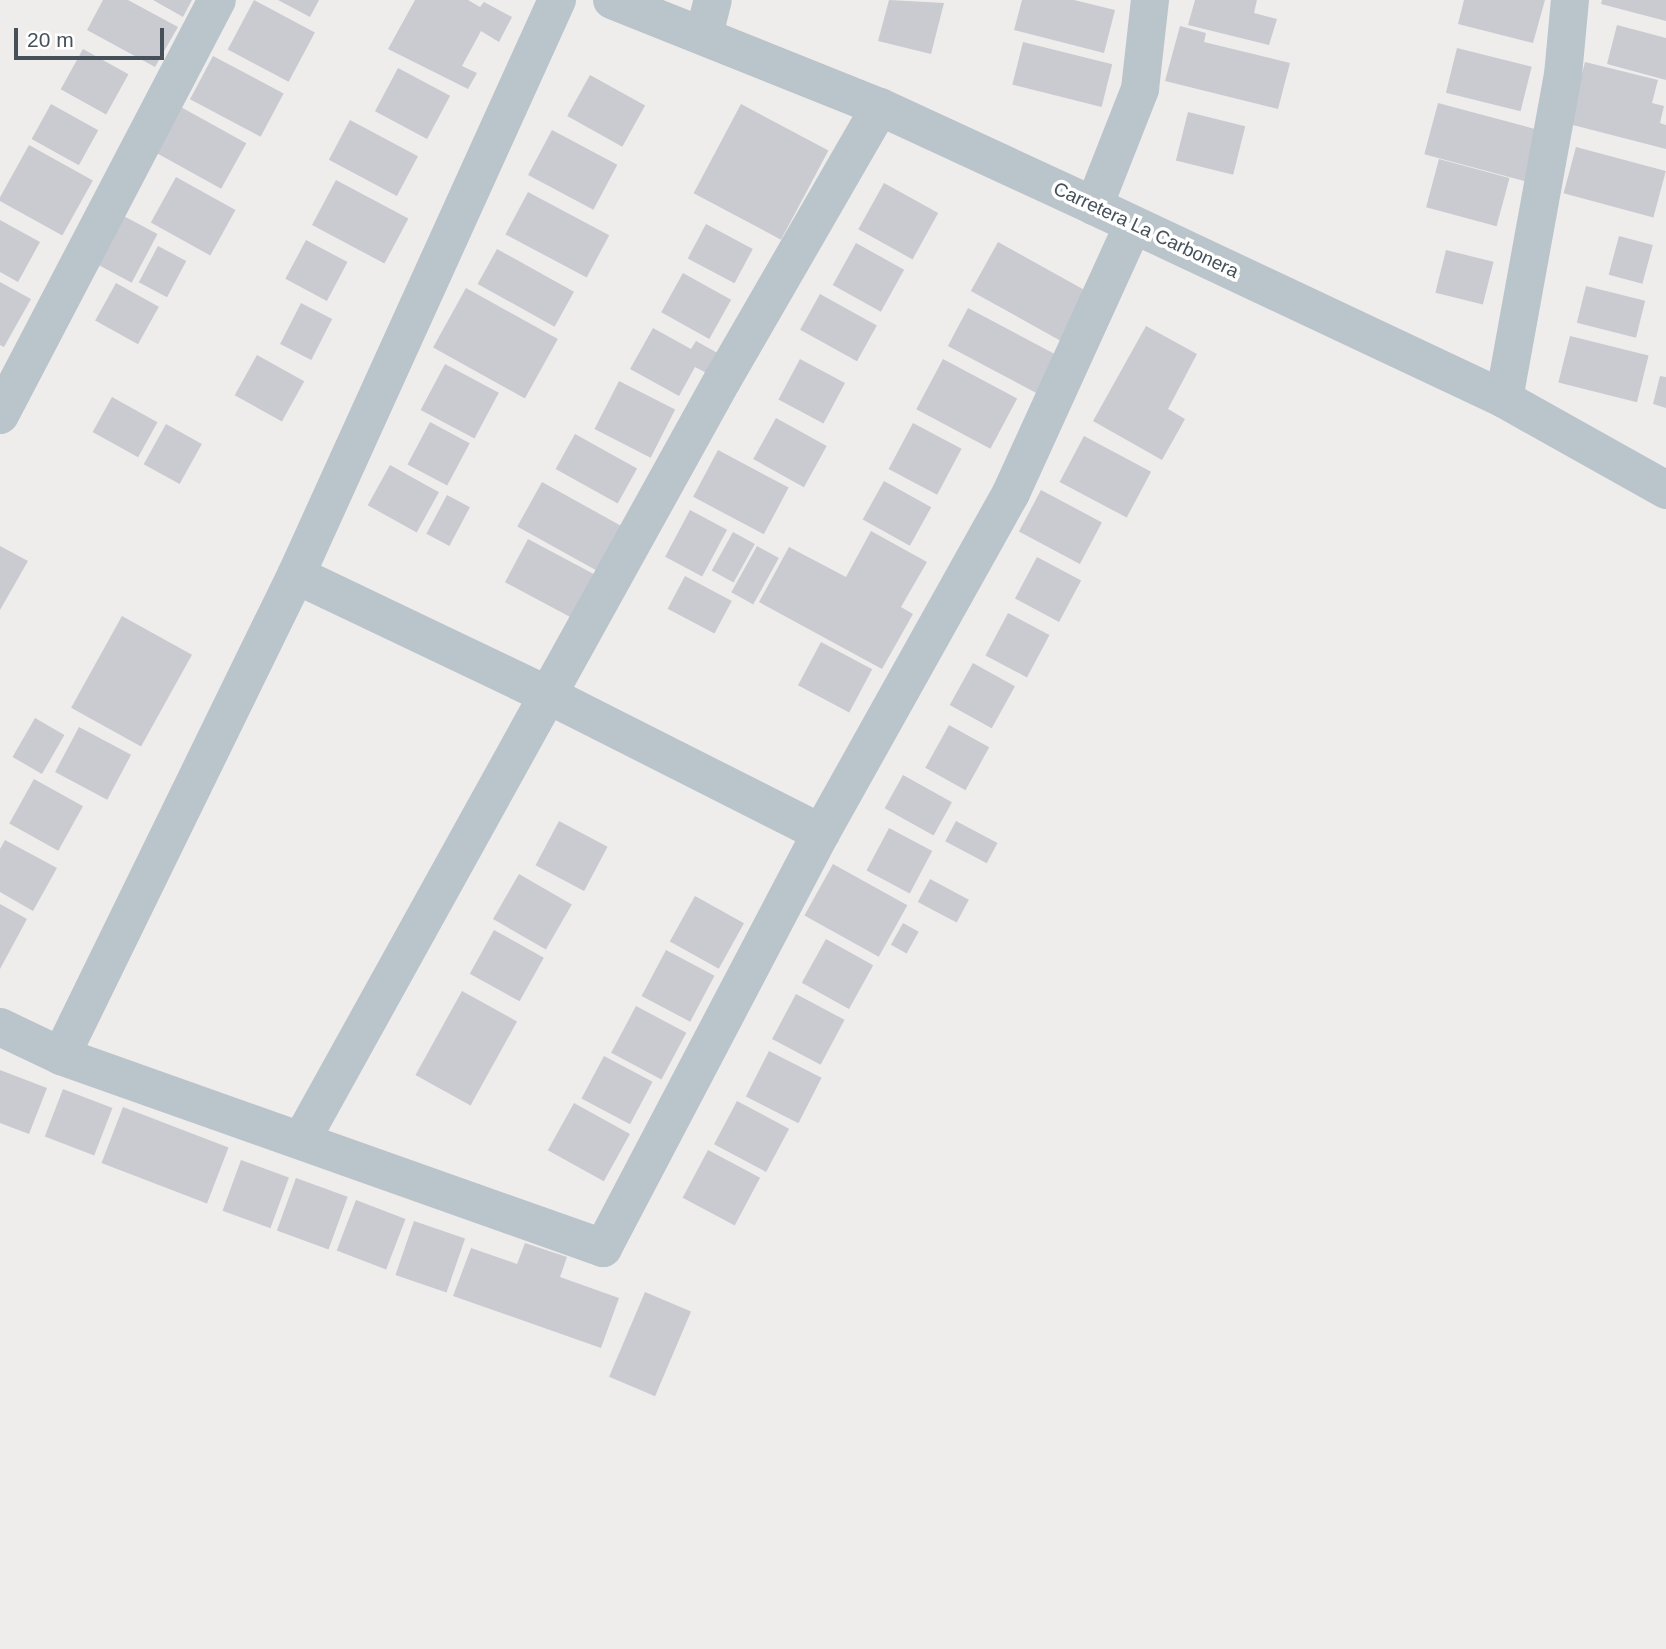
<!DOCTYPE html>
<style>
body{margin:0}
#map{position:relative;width:1666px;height:1649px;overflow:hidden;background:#efecec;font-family:Arial,sans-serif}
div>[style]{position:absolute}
.building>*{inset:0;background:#c9cbd1;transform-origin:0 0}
.minor>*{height:38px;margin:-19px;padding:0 19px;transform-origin:19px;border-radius:19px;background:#bac4cb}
.tertiary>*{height:38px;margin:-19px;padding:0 19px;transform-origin:19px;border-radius:19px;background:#bac4cb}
span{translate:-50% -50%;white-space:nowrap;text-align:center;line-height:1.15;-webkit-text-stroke:7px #fff;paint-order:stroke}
.street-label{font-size:19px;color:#455059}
.scale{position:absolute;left:14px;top:28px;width:150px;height:32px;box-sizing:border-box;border:4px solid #455059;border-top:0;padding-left:9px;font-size:21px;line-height:24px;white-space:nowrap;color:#455059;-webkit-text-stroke:5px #fff;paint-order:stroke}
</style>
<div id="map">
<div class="building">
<i style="clip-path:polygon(103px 0,128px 0,178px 27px,155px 67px,87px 30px)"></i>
<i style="clip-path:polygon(153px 0,192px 0,183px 17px)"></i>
<i style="left:254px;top:0;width:69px;height:56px;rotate:28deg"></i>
<i style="clip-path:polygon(278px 0,319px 0,310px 17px)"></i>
<i style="clip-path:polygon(415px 0,468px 0,480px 7px,484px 2px,512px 17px,499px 42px,481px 31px,462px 66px,477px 73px,468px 89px,388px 49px)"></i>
<i style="clip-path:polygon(889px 0,944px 3px,931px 54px,878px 41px)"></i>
<i style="clip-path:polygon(1022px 0,1074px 0,1115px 10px,1104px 53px,1014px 30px)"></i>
<i style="clip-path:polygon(1195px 0,1257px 0,1254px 13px,1277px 19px,1269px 45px,1188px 25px)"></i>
<i style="clip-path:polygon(1464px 0,1545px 0,1533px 43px,1458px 24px)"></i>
<i style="clip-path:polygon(1602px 0,1666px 0,1666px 21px,1601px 4px)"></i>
<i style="clip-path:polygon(1617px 25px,1666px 38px,1666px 80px,1607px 64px)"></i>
<i style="clip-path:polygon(1180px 26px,1206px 33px,1204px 42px,1290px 63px,1278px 109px,1165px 81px)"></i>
<i style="left:1023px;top:42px;width:92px;height:44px;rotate:14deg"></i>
<i style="left:1457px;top:48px;width:77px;height:46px;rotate:14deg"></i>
<i style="left:83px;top:49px;width:52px;height:46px;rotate:29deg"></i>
<i style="left:213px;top:56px;width:80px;height:49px;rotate:28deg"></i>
<i style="clip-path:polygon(1585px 62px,1658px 80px,1652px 103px,1664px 106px,1660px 123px,1666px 125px,1666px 149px,1569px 124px)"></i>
<i style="left:398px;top:68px;width:59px;height:49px;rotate:28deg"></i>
<i style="left:590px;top:75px;width:63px;height:47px;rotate:29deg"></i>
<i style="left:1438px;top:103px;width:106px;height:53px;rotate:15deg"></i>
<i style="left:51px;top:104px;width:54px;height:40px;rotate:29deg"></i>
<i style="left:741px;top:104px;width:99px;height:101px;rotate:28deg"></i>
<i style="left:179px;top:106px;width:77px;height:52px;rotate:29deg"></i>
<i style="left:1188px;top:112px;width:59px;height:50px;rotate:14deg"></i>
<i style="left:350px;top:120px;width:77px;height:45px;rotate:28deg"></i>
<i style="left:552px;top:130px;width:74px;height:51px;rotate:28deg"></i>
<i style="left:29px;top:145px;width:73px;height:63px;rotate:29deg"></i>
<i style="left:1576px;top:147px;width:93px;height:48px;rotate:15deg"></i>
<i style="left:1439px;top:159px;width:73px;height:50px;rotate:15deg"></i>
<i style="left:176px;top:177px;width:68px;height:52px;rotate:29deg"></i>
<i style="left:336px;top:180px;width:82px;height:51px;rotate:28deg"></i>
<i style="left:884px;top:183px;width:62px;height:53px;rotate:29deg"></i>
<i style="left:528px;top:192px;width:92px;height:48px;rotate:28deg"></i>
<i style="left:116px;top:212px;width:47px;height:55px;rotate:28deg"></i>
<i style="clip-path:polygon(0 220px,40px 242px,18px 282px,0 272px)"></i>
<i style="left:706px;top:224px;width:53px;height:39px;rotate:28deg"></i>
<i style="left:1619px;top:236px;width:35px;height:40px;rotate:15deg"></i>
<i style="left:306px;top:240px;width:47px;height:44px;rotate:28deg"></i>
<i style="left:998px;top:242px;width:104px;height:56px;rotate:29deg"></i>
<i style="left:856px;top:243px;width:55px;height:48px;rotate:29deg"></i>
<i style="left:158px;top:246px;width:32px;height:41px;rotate:28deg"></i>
<i style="left:497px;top:249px;width:88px;height:40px;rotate:29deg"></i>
<i style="left:1446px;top:250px;width:49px;height:44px;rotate:14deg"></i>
<i style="left:683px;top:273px;width:55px;height:45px;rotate:29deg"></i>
<i style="clip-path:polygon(0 282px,31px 299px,4px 347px,0 345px)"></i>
<i style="left:116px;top:283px;width:49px;height:43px;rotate:29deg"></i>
<i style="left:1586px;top:286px;width:61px;height:38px;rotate:14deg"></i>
<i style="left:466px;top:288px;width:105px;height:68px;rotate:29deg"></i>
<i style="left:820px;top:294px;width:65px;height:41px;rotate:29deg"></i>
<i style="left:301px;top:303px;width:35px;height:46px;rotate:27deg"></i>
<i style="left:968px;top:308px;width:104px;height:43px;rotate:28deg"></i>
<i style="clip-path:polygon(1146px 326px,1197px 354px,1168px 409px,1185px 419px,1162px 460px,1093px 421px)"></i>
<i style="clip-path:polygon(653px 328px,691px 349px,696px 341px,723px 356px,712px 376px,695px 367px,679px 396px,630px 369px)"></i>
<i style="left:1570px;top:336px;width:81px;height:48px;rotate:14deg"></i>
<i style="left:257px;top:355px;width:54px;height:46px;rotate:29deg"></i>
<i style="left:800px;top:359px;width:51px;height:46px;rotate:28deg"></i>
<i style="left:943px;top:359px;width:84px;height:57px;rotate:28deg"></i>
<i style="left:445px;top:364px;width:61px;height:52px;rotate:28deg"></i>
<i style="clip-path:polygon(1660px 376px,1666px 377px,1666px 408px,1653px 404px)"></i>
<i style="left:619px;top:381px;width:63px;height:54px;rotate:27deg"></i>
<i style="left:112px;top:397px;width:52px;height:40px;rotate:29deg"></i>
<i style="left:776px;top:418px;width:58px;height:47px;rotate:29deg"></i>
<i style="left:430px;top:422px;width:45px;height:48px;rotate:28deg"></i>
<i style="left:913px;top:423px;width:55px;height:52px;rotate:28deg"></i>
<i style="left:166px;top:424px;width:41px;height:46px;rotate:29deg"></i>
<i style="left:575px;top:434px;width:71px;height:40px;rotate:29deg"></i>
<i style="left:1084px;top:436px;width:76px;height:52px;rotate:28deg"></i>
<i style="left:718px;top:450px;width:80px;height:53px;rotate:28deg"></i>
<i style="left:390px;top:465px;width:56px;height:46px;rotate:29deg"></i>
<i style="left:884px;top:481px;width:54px;height:44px;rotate:29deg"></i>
<i style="left:542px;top:482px;width:101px;height:51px;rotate:29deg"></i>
<i style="left:1041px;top:490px;width:69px;height:47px;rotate:28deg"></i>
<i style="left:447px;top:495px;width:26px;height:44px;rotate:28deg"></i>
<i style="left:690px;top:510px;width:42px;height:53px;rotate:28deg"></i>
<i style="clip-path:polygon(871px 531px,927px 562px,901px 607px,913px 614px,882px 669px,759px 602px,789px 547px,846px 577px)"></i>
<i style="left:733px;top:532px;width:25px;height:44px;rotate:29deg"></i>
<i style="left:528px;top:539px;width:85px;height:49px;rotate:28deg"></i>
<i style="clip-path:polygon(0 546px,28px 561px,0 610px)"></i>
<i style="left:757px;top:546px;width:25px;height:53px;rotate:29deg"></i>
<i style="left:1037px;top:557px;width:50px;height:47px;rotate:28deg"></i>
<i style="left:685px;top:576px;width:53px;height:37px;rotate:28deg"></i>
<i style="left:1008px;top:613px;width:47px;height:48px;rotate:28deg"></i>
<i style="left:122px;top:616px;width:80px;height:105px;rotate:29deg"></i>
<i style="left:821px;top:642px;width:58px;height:49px;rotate:28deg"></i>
<i style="left:973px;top:663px;width:48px;height:48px;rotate:29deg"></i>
<i style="left:35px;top:718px;width:34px;height:45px;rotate:30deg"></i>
<i style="left:949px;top:725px;width:46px;height:49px;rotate:29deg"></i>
<i style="left:79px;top:727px;width:59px;height:51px;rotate:28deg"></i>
<i style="left:903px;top:775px;width:56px;height:38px;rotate:29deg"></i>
<i style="left:34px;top:779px;width:56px;height:51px;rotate:29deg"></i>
<i style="left:559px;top:821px;width:55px;height:50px;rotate:28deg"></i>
<i style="left:956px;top:821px;width:47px;height:23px;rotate:28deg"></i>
<i style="left:889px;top:828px;width:49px;height:48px;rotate:28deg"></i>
<i style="clip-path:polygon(5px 840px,57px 868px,33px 911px,0 892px,0 849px)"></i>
<i style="left:833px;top:864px;width:85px;height:59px;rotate:29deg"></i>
<i style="left:519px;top:874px;width:61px;height:52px;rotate:30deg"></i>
<i style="left:930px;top:879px;width:44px;height:26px;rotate:28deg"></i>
<i style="left:695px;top:896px;width:56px;height:52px;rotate:29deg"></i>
<i style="clip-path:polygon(0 904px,27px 919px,0 969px)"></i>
<i style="left:903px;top:923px;width:18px;height:25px;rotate:29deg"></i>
<i style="left:494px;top:930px;width:57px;height:50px;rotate:29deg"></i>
<i style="left:826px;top:939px;width:54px;height:50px;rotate:29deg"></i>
<i style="left:666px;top:950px;width:55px;height:52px;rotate:28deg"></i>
<i style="left:462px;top:991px;width:63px;height:96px;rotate:29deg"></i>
<i style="left:796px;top:994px;width:55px;height:51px;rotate:28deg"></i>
<i style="left:636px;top:1006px;width:57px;height:53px;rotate:28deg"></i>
<i style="left:769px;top:1051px;width:59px;height:51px;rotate:27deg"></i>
<i style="left:604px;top:1056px;width:55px;height:48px;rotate:28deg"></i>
<i style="clip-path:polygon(0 1070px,47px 1088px,29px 1134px,0 1123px)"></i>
<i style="left:63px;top:1089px;width:53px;height:51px;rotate:21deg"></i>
<i style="left:737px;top:1101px;width:59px;height:49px;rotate:28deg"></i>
<i style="left:574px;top:1103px;width:64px;height:54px;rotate:29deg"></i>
<i style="left:123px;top:1107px;width:113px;height:60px;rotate:21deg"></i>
<i style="left:708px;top:1150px;width:59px;height:54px;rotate:28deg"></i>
<i style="left:241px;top:1160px;width:51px;height:54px;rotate:20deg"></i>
<i style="left:296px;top:1178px;width:55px;height:56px;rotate:20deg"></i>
<i style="left:356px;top:1200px;width:53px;height:54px;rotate:21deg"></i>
<i style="left:414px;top:1221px;width:54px;height:57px;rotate:19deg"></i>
<i style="clip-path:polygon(525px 1243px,567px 1257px,560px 1277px,619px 1298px,601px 1348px,453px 1296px,471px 1248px,517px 1264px)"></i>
<i style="left:645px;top:1292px;width:50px;height:92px;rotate:23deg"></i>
</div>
<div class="minor">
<i style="left:557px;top:0;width:631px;rotate:114.41deg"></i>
<i style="left:296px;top:575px;width:279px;rotate:25.5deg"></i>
<i style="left:548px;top:695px;width:306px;rotate:26.8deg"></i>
<i style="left:704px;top:35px;width:36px;rotate:-76deg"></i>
<i style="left:1094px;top:206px;width:126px;rotate:-68.5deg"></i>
<i style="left:1140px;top:89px;width:90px;rotate:-83.6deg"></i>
<i style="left:1504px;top:399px;width:329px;rotate:-79.7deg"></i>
<i style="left:1563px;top:75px;width:75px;rotate:-84.7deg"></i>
<i style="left:0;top:415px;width:468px;rotate:-62.4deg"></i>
<i style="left:0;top:1027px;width:68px;rotate:25.4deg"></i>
<i style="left:61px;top:1056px;width:575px;rotate:19.51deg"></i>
<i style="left:603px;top:1248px;width:469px;rotate:-62.3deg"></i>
<i style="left:821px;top:833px;width:389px;rotate:-60.8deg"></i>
<i style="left:1011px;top:493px;width:294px;rotate:-65.5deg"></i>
<i style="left:61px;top:1056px;width:535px;rotate:-63.96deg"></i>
<i style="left:302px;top:1139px;width:869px;rotate:-61.02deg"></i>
<i style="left:723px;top:379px;width:314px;rotate:-60deg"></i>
</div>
<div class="tertiary">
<i style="left:612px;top:0;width:289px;rotate:21.8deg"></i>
<i style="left:880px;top:107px;width:236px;rotate:24.8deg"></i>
<i style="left:1094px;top:206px;width:453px;rotate:25.2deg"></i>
<i style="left:1504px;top:399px;width:186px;rotate:29.3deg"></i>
</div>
<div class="street-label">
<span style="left:1146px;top:230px;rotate:25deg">Carretera La Carbonera</span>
</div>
<div class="scale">20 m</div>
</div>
